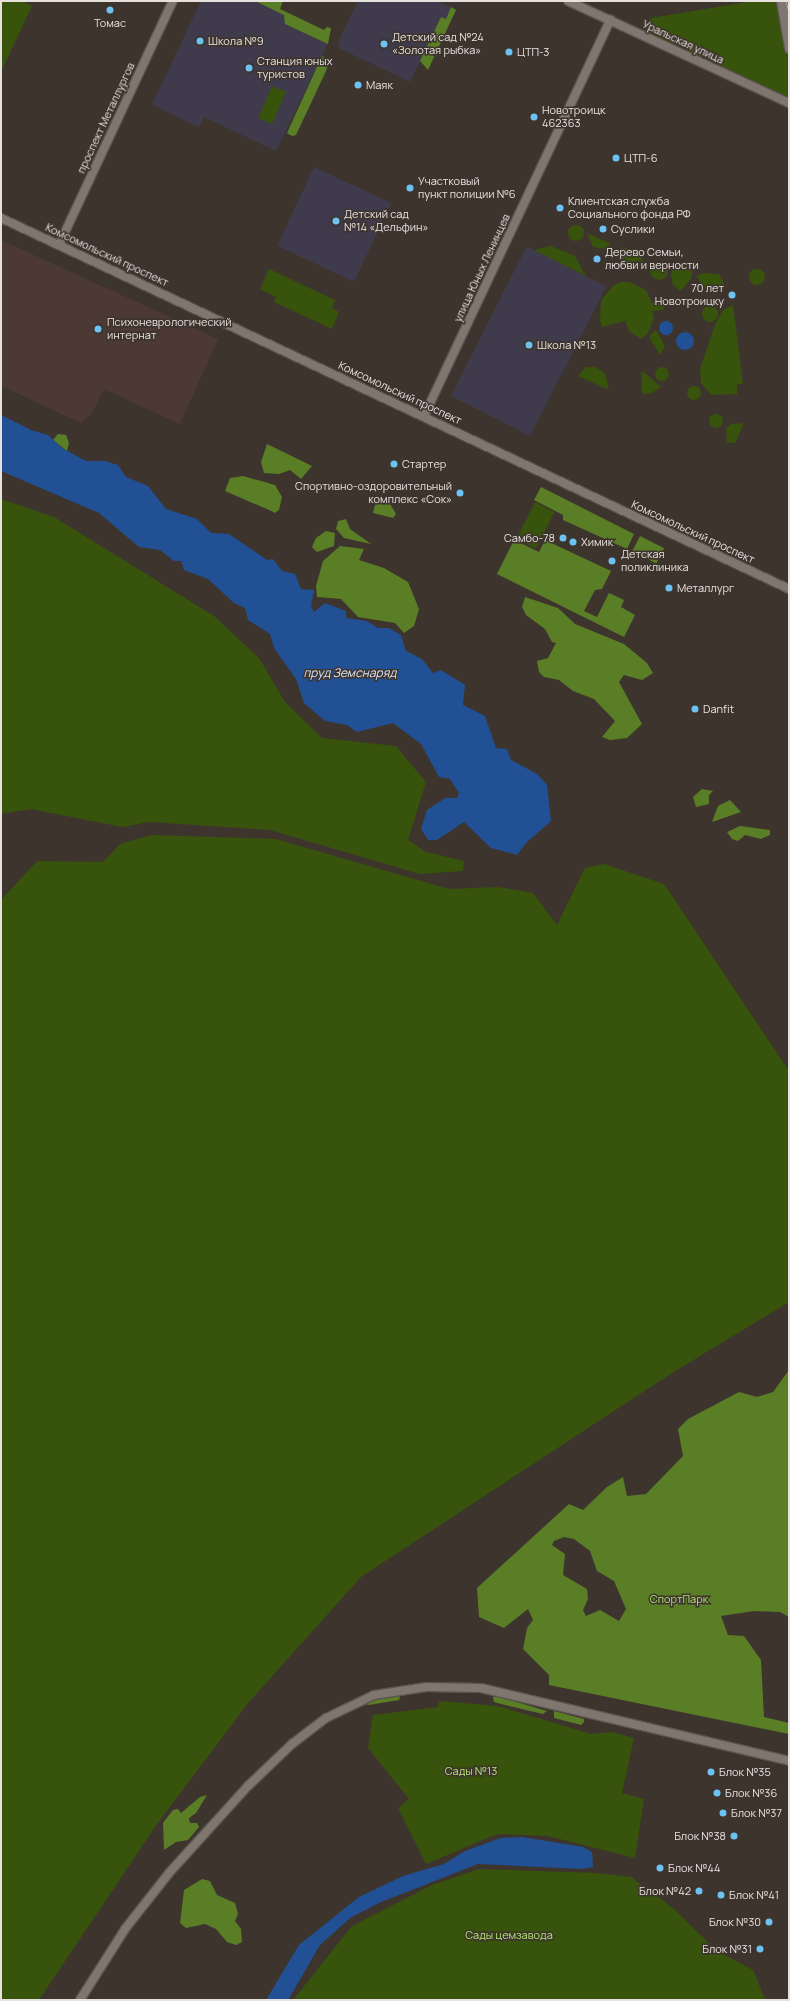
<!DOCTYPE html>
<meta charset="utf-8">
<style>
body{margin:0}
#map{position:relative;width:790px;height:2001px;overflow:hidden;background:#3d342e;font-family:Manrope,sans-serif}
div>[style]{position:absolute}
.education>*{inset:0;background:#403b4c;transform-origin:0 0}
.medical>*{inset:0;background:#4c3933}
.green>*{inset:0;background:#38530b;transform-origin:0 0}
.round{border-radius:50%}
.forest>*{inset:0;background:#5a7e26;transform-origin:0 0}
.water>*{inset:0;background:#225094}
.roads{filter:drop-shadow(1px 0 #5b534e) drop-shadow(-1px 0 #5b534e) drop-shadow(0 1px #5b534e) drop-shadow(0 -1px #5b534e)}
.tertiary>*{height:8px;margin:-4px;padding:0 4px;transform-origin:4px;border-radius:4px;background:#7f766f}
.secondary>*{height:9px;margin:-4.5px;padding:0 4.5px;transform-origin:4.5px;border-radius:4.5px;background:#7f766f}
.tram>*{height:1px;margin:-0.5px;padding:0 0.5px;transform-origin:0.5px;border-radius:0.5px;background:#bdb7b2}
.dots>*{width:11px;height:11px;translate:-50% -50%;box-sizing:border-box;border:2px solid #3d342e;border-radius:50%}
span{translate:-50% -50%;white-space:nowrap;text-align:center;line-height:1.15;-webkit-text-stroke:3px #3d342e;paint-order:stroke}
.poi-label{font-size:11px;color:#e7e1dd}
.left{translate:0 -50%;text-align:left}
.right{translate:-100% -50%;text-align:right}
.street-label{font-size:11px;color:#e7e1dd}
.park-label{font-size:11px;color:#b1e372}
.water-label{font-size:12px;color:#d6e3f6;font-style:italic}
.frame{position:absolute;inset:0;border:2px solid #e7e1dd;pointer-events:none}
</style>
<div id="map">
<div class="education">
<i style="clip-path:polygon(201px 1px,255px 1px,285px 15px,285px 24px,328px 44px,276px 151px,204px 117px,199px 127px,152px 105px)"></i>
<i style="clip-path:polygon(358px 1px,438px 1px,451px 7px,446px 19px,441px 17px,410px 82px,339px 48px,339px 40px)"></i>
<i style="left:314px;top:167px;width:85px;height:87px;rotate:25deg"></i>
<i style="left:527px;top:246px;width:89px;height:168px;rotate:27deg"></i>
</div>
<div class="medical">
<i style="clip-path:polygon(1px 240px,218px 339px,180px 424px,104px 389px,92px 413px,81px 423px,1px 386px)"></i>
</div>
<div class="green">
<i style="clip-path:polygon(1px 1px,22px 1px,32px 6px,1px 72px)"></i>
<i style="clip-path:polygon(753px 1px,778px 1px,789px 65px,788px 97px,655px 36px,646px 29px,651px 18px)"></i>
<i style="left:272px;top:86px;width:15px;height:35px;rotate:23deg"></i>
<i class="round" style="left:568px;top:225px;width:16px;height:16px"></i>
<i style="clip-path:polygon(587px 233px,609px 243px,610px 246px,605px 249px,593px 247px)"></i>
<i style="clip-path:polygon(551px 246px,575px 256px,586px 276px,534px 250px)"></i>
<i style="clip-path:polygon(621px 247px,635px 251px,642px 257px,642px 262px,631px 265px,621px 261px,617px 254px)"></i>
<i style="clip-path:polygon(685px 262px,692px 270px,692px 277px,681px 291px,673px 285px,671px 274px,675px 265px)"></i>
<i class="round" style="left:650px;top:262px;width:18px;height:18px"></i>
<i style="clip-path:polygon(269px 269px,335px 300px,332px 308px,339px 312px,332px 329px,274px 302px,276px 297px,260px 289px)"></i>
<i class="round" style="left:749px;top:269px;width:16px;height:16px"></i>
<i style="clip-path:polygon(703px 273px,719px 274px,724px 284px,718px 290px,702px 287px,697px 276px)"></i>
<i style="clip-path:polygon(621px 282px,629px 282px,646px 290px,652px 303px,661px 299px,665px 303px,663px 310px,652px 311px,654px 318px,648px 333px,641px 339px,629px 331px,625px 321px,602px 327px,600px 321px,601px 300px,614px 285px)"></i>
<i style="clip-path:polygon(733px 305px,743px 384px,737px 384px,737px 394px,711px 395px,701px 383px,700px 369px,716px 322px,723px 310px)"></i>
<i class="round" style="left:702px;top:306px;width:16px;height:16px"></i>
<i style="clip-path:polygon(656px 330px,665px 346px,660px 355px,650px 339px,650px 335px)"></i>
<i class="round" style="left:655px;top:367px;width:14px;height:14px"></i>
<i style="clip-path:polygon(586px 367px,595px 367px,605px 373px,609px 390px,578px 376px)"></i>
<i style="clip-path:polygon(641px 372px,644px 372px,661px 387px,652px 393px,642px 394px)"></i>
<i class="round" style="left:687px;top:386px;width:14px;height:14px"></i>
<i class="round" style="left:709px;top:414px;width:14px;height:14px"></i>
<i style="clip-path:polygon(744px 423px,735px 443px,727px 443px,726px 428px,732px 424px)"></i>
<i style="clip-path:polygon(1px 499px,54px 517px,214px 616px,259px 658px,285px 702px,322px 738px,396px 746px,426px 782px,408px 840px,426px 852px,464px 861px,463px 871px,420px 874px,270px 830px,149px 822px,122px 827px,31px 809px,1px 814px)"></i>
<i style="left:535px;top:502px;width:22px;height:41px;rotate:27deg"></i>
<i style="clip-path:polygon(152px 835px,276px 839px,449px 889px,498px 887px,533px 893px,557px 925px,585px 868px,604px 864px,664px 884px,789px 1071px,789px 1302px,672px 1373px,361px 1577px,249px 1702px,157px 1824px,39px 2000px,1px 2000px,1px 900px,37px 861px,103px 862px,120px 844px)"></i>
<i style="clip-path:polygon(439px 1701px,498px 1706px,591px 1734px,612px 1732px,634px 1738px,622px 1793px,644px 1799px,635px 1858px,548px 1836px,497px 1834px,426px 1864px,398px 1808px,409px 1799px,368px 1748px,373px 1715px,438px 1707px)"></i>
<i style="clip-path:polygon(479px 1869px,598px 1873px,631px 1877px,673px 1908px,717px 1951px,753px 1970px,765px 1999px,293px 2000px,352px 1926px,432px 1885px)"></i>
</div>
<div class="forest">
<i style="clip-path:polygon(255px 1px,283px 1px,280px 9px,324px 30px,327px 27px,331px 28px,328px 44px,285px 24px,284px 15px)"></i>
<i style="clip-path:polygon(451px 7px,456px 10px,428px 70px,420px 61px,441px 17px,446px 19px)"></i>
<i style="clip-path:polygon(322px 56px,329px 62px,326px 71px,296px 135px,292px 136px,287px 133px)"></i>
<i style="clip-path:polygon(58px 434px,66px 435px,69px 443px,67px 451px,53px 440px)"></i>
<i style="clip-path:polygon(267px 444px,312px 466px,301px 479px,290px 470px,279px 474px,264px 473px,261px 462px)"></i>
<i style="clip-path:polygon(243px 476px,275px 485px,282px 497px,279px 510px,275px 513px,269px 510px,225px 491px,230px 478px)"></i>
<i style="clip-path:polygon(541px 487px,634px 534px,627px 549px,563px 520px,563px 515px,534px 500px)"></i>
<i style="clip-path:polygon(376px 500px,390px 504px,396px 514px,393px 518px,373px 513px)"></i>
<i style="clip-path:polygon(346px 519px,350px 529px,371px 544px,344px 538px,336px 529px,338px 521px)"></i>
<i style="clip-path:polygon(326px 531px,335px 533px,334px 546px,317px 552px,312px 547px,316px 538px)"></i>
<i style="left:640px;top:536px;width:27px;height:17px;rotate:27deg"></i>
<i style="clip-path:polygon(514px 540px,539px 552px,545px 540px,611px 571px,602px 589px,595px 590px,584px 611px,597px 617px,609px 593px,624px 600px,621px 607px,635px 615px,624px 637px,497px 574px)"></i>
<i style="clip-path:polygon(340px 546px,364px 549px,359px 560px,384px 568px,408px 582px,419px 609px,414px 626px,404px 633px,395px 623px,358px 617px,341px 599px,317px 597px,316px 586px,323px 561px)"></i>
<i style="clip-path:polygon(525px 597px,558px 608px,575px 624px,624px 644px,647px 663px,653px 673px,642px 680px,624px 675px,619px 682px,642px 724px,627px 738px,610px 740px,602px 737px,615px 721px,594px 699px,573px 691px,559px 680px,544px 677px,539px 672px,537px 661px,548px 658px,556px 643px,552px 642px,545px 629px,526px 615px,522px 607px)"></i>
<i style="clip-path:polygon(702px 789px,713px 791px,709px 795px,709px 804px,696px 807px,693px 797px)"></i>
<i style="clip-path:polygon(730px 800px,741px 812px,712px 822px,718px 806px)"></i>
<i style="clip-path:polygon(740px 826px,770px 830px,770px 835px,761px 839px,745px 835px,738px 841px,732px 839px,727px 832px)"></i>
<i style="clip-path:polygon(evenodd,789px 1370px,789px 1617px,780px 1612px,754px 1611px,721px 1616px,728px 1635px,744px 1636px,761px 1660px,764px 1717px,789px 1723px,789px 1734px,549px 1685px,549px 1675px,523px 1649px,527px 1628px,533px 1620px,528px 1609px,504px 1628px,479px 1617px,477px 1588px,569px 1504px,583px 1510px,607px 1487px,623px 1477px,627px 1496px,646px 1494px,683px 1456px,678px 1429px,688px 1419px,739px 1392px,757px 1397px,773px 1392px,789px 1370px,564px 1537px,574px 1539px,590px 1551px,597px 1571px,614px 1581px,626px 1609px,619px 1621px,600px 1610px,586px 1616px,583px 1610px,588px 1599px,587px 1589px,563px 1575px,565px 1554px,552px 1545px,554px 1541px,564px 1537px)"></i>
<i style="clip-path:polygon(396px 1693px,400px 1697px,399px 1700px,369px 1705px,361px 1703px)"></i>
<i style="clip-path:polygon(493px 1697px,500px 1697px,547px 1711px,543px 1714px,505px 1705px,494px 1702px)"></i>
<i style="clip-path:polygon(554px 1711px,584px 1719px,584px 1722px,581px 1725px,554px 1718px)"></i>
<i style="clip-path:polygon(207px 1795px,196px 1813px,189px 1818px,190px 1823px,197px 1823px,199px 1827px,188px 1840px,176px 1842px,164px 1850px,163px 1823px,166px 1819px,173px 1810px,178px 1809px,181px 1813px,200px 1797px)"></i>
<i style="clip-path:polygon(202px 1879px,210px 1881px,217px 1895px,235px 1903px,238px 1914px,235px 1921px,241px 1929px,242px 1942px,236px 1945px,227px 1942px,216px 1929px,205px 1924px,186px 1928px,180px 1923px,184px 1890px)"></i>
</div>
<div class="water">
<i class="round" style="left:659px;top:321px;width:14px;height:14px"></i>
<i class="round" style="left:676px;top:332px;width:18px;height:18px"></i>
<i style="clip-path:polygon(1px 415px,31px 430px,48px 435px,62px 448px,86px 461px,105px 461px,118px 465px,126px 477px,148px 486px,166px 509px,197px 519px,211px 533px,229px 534px,267px 560px,273px 559px,282px 571px,295px 574px,301px 589px,314px 590px,311px 606px,314px 612px,325px 603px,346px 611px,346px 618px,367px 621px,378px 628px,389px 628px,401px 635px,406px 651px,422px 659px,433px 673px,441px 670px,465px 685px,463px 705px,485px 716px,496px 748px,507px 749px,511px 760px,537px 774px,547px 785px,551px 821px,526px 843px,517px 855px,491px 848px,464px 822px,437px 840px,428px 840px,421px 829px,427px 810px,445px 798px,457px 798px,459px 793px,450px 779px,439px 777px,421px 744px,393px 723px,357px 732px,347px 725px,325px 721px,304px 703px,296px 679px,274px 648px,270px 634px,248px 620px,245px 608px,234px 603px,208px 579px,184px 570px,181px 561px,174px 561px,160px 550px,139px 547px,99px 513px,1px 471px)"></i>
<i style="clip-path:polygon(522px 1837px,583px 1847px,592px 1852px,593px 1867px,582px 1869px,478px 1864px,381px 1902px,350px 1918px,320px 1945px,288px 2000px,266px 2000px,299px 1945px,359px 1897px,403px 1876px,444px 1864px,465px 1851px,501px 1838px)"></i>
</div>
<div class="roads">
<div class="tertiary">
<i style="left:568px;top:1px;width:243px;rotate:24.8deg"></i>
<i style="left:1px;top:218px;width:871px;rotate:25.21deg"></i>
<i style="left:59px;top:245px;width:269px;rotate:-65deg"></i>
<i style="left:424px;top:416px;width:438px;rotate:-64.8deg"></i>
<i style="left:80px;top:2000px;width:84px;rotate:-57.6deg"></i>
<i style="left:125px;top:1929px;width:71px;rotate:-51.8deg"></i>
<i style="left:169px;top:1873px;width:118px;rotate:-47.8deg"></i>
<i style="left:248px;top:1786px;width:61px;rotate:-43.7deg"></i>
<i style="left:292px;top:1744px;width:43px;rotate:-37.4deg"></i>
<i style="left:326px;top:1718px;width:53px;rotate:-25.6deg"></i>
<i style="left:374px;top:1695px;width:53px;rotate:-8.7deg"></i>
<i style="left:426px;top:1687px;width:55px;rotate:1deg"></i>
<i style="left:481px;top:1688px;width:317px;rotate:13.3deg"></i>
</div>
<div class="secondary">
<i style="left:781px;top:1px;width:48px;rotate:80.3deg"></i>
</div>
</div>
<div class="tram">
<i style="left:786px;top:1px;width:15px;rotate:79deg"></i>
</div>
<div class="dots">
<i style="left:110px;top:10px;background:#6cc3f2"></i>
<i style="left:200px;top:41px;background:#6cc3f2"></i>
<i style="left:384px;top:44px;background:#6cc3f2"></i>
<i style="left:509px;top:52px;background:#6cc3f2"></i>
<i style="left:249px;top:68px;background:#6cc3f2"></i>
<i style="left:358px;top:85px;background:#6cc3f2"></i>
<i style="left:534px;top:117px;background:#6cc3f2"></i>
<i style="left:616px;top:158px;background:#6cc3f2"></i>
<i style="left:410px;top:188px;background:#6cc3f2"></i>
<i style="left:560px;top:208px;background:#6cc3f2"></i>
<i style="left:336px;top:221px;background:#6cc3f2"></i>
<i style="left:603px;top:229px;background:#6cc3f2"></i>
<i style="left:597px;top:259px;background:#6cc3f2"></i>
<i style="left:732px;top:295px;background:#6cc3f2"></i>
<i style="left:98px;top:329px;background:#6cc3f2"></i>
<i style="left:529px;top:345px;background:#6cc3f2"></i>
<i style="left:394px;top:464px;background:#6cc3f2"></i>
<i style="left:460px;top:493px;background:#6cc3f2"></i>
<i style="left:563px;top:538px;background:#6cc3f2"></i>
<i style="left:573px;top:542px;background:#6cc3f2"></i>
<i style="left:612px;top:561px;background:#6cc3f2"></i>
<i style="left:669px;top:588px;background:#6cc3f2"></i>
<i style="left:695px;top:709px;background:#6cc3f2"></i>
<i style="left:711px;top:1772px;background:#6cc3f2"></i>
<i style="left:717px;top:1793px;background:#6cc3f2"></i>
<i style="left:723px;top:1813px;background:#6cc3f2"></i>
<i style="left:734px;top:1836px;background:#6cc3f2"></i>
<i style="left:660px;top:1868px;background:#6cc3f2"></i>
<i style="left:699px;top:1891px;background:#6cc3f2"></i>
<i style="left:721px;top:1895px;background:#6cc3f2"></i>
<i style="left:769px;top:1922px;background:#6cc3f2"></i>
<i style="left:760px;top:1949px;background:#6cc3f2"></i>
</div>
<div class="poi-label">
<span style="left:110px;top:23px">Томас</span>
<span class="left" style="left:392px;top:44px">Детский сад №24<br>«Золотая рыбка»</span>
<span class="left" style="left:208px;top:41px">Школа №9</span>
<span class="left" style="left:517px;top:52px">ЦТП-3</span>
<span class="left" style="left:257px;top:68px">Станция юных<br>туристов</span>
<span class="left" style="left:366px;top:85px">Маяк</span>
<span class="left" style="left:542px;top:117px">Новотроицк<br>462363</span>
<span class="left" style="left:624px;top:158px">ЦТП-6</span>
<span class="left" style="left:418px;top:188px">Участковый<br>пункт полиции №6</span>
<span class="left" style="left:568px;top:208px">Клиентская служба<br>Социального фонда РФ</span>
<span class="left" style="left:344px;top:221px">Детский сад<br>№14 «Дельфин»</span>
<span class="left" style="left:611px;top:229px">Суслики</span>
<span class="left" style="left:605px;top:259px">Дерево Семьи,<br>любви и верности</span>
<span class="right" style="left:724px;top:295px">70 лет<br>Новотроицку</span>
<span class="left" style="left:107px;top:329px">Психоневрологический<br>интернат</span>
<span class="left" style="left:537px;top:345px">Школа №13</span>
<span class="left" style="left:402px;top:464px">Стартер</span>
<span class="right" style="left:452px;top:493px">Спортивно-оздоровительный<br>комплекс «Сок»</span>
<span class="right" style="left:555px;top:538px">Самбо-78</span>
<span class="left" style="left:581px;top:542px">Химик</span>
<span class="left" style="left:621px;top:561px">Детская<br>поликлиника</span>
<span class="left" style="left:677px;top:588px">Металлург</span>
<span class="left" style="left:703px;top:709px">Danfit</span>
<span class="left" style="left:719px;top:1772px">Блок №35</span>
<span class="left" style="left:725px;top:1793px">Блок №36</span>
<span class="left" style="left:731px;top:1813px">Блок №37</span>
<span class="right" style="left:726px;top:1836px">Блок №38</span>
<span class="left" style="left:668px;top:1868px">Блок №44</span>
<span class="right" style="left:691px;top:1891px">Блок №42</span>
<span class="left" style="left:729px;top:1895px">Блок №41</span>
<span class="right" style="left:761px;top:1922px">Блок №30</span>
<span class="right" style="left:752px;top:1949px">Блок №31</span>
</div>
<div class="street-label">
<span style="left:683px;top:42px;rotate:25deg">Уральская улица</span>
<span style="left:106px;top:118px;rotate:-65deg">проспект Металлургов</span>
<span style="left:107px;top:255px;rotate:25deg">Комсомольский проспект</span>
<span style="left:482px;top:268px;rotate:-65deg">улица Юных Ленинцев</span>
<span style="left:400px;top:393px;rotate:25deg">Комсомольский проспект</span>
<span style="left:693px;top:532px;rotate:25deg">Комсомольский проспект</span>
</div>
<div class="park-label">
<span style="left:679px;top:1599px">СпортПарк</span>
<span style="left:471px;top:1771px">Сады №13</span>
<span style="left:509px;top:1935px">Сады цемзавода</span>
</div>
<div class="water-label">
<span style="left:350px;top:673px">пруд Земснаряд</span>
</div>
<div class="frame"></div>
</div>
